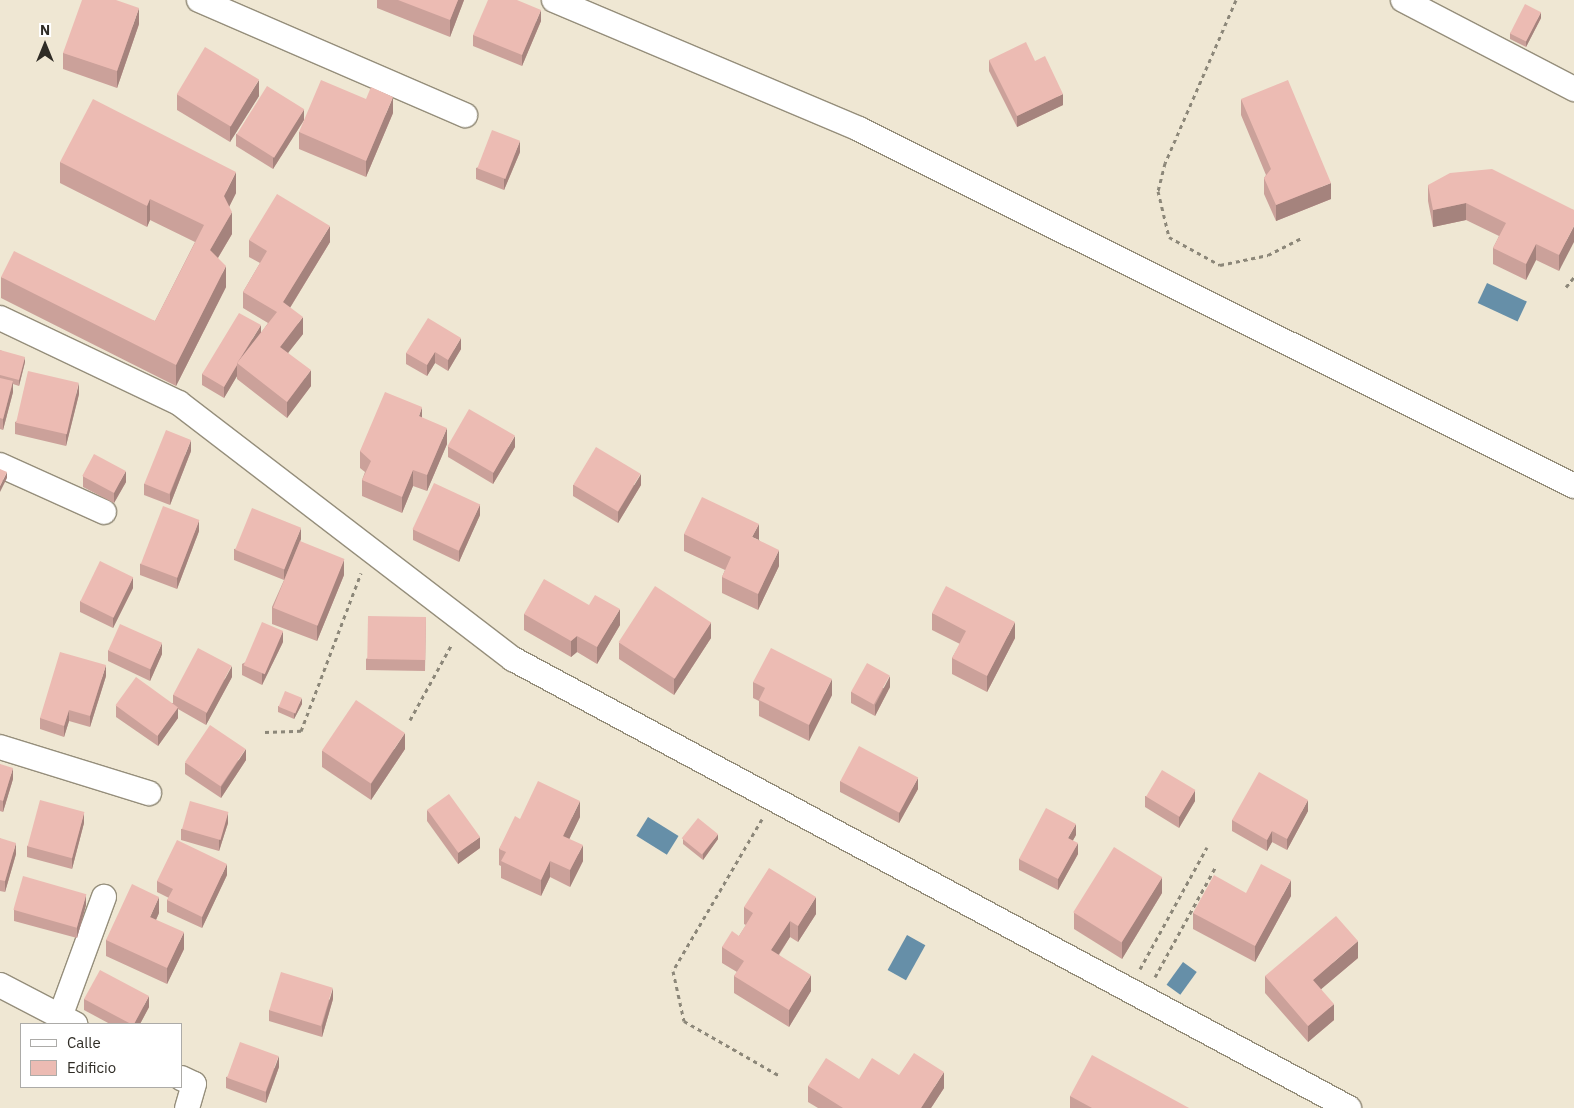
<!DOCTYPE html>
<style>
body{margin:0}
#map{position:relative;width:1574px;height:1108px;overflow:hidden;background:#efe7d3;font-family:"IBM Plex Sans",sans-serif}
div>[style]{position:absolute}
.water>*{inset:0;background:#668fa8;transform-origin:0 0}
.path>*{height:3px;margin-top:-1.5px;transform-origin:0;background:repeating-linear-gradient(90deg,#8c8779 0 4px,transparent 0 8px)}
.roads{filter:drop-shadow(1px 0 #958e7b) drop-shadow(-1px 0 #958e7b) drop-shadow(0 1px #958e7b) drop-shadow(0 -1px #958e7b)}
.street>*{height:24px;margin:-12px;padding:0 12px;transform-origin:12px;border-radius:12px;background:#fff}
.wall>*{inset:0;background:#cba19a}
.shaded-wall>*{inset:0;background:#a5837d}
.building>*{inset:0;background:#ecbbb3;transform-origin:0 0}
span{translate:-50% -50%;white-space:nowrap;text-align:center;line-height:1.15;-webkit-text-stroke:5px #fff;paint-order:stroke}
.legend{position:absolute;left:20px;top:1023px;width:162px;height:65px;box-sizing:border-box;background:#fff;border:1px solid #acaba8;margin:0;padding:6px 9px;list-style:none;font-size:15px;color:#2f2c25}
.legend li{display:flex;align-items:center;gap:10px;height:25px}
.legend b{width:25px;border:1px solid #acaba8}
.north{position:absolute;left:20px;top:20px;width:50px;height:50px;-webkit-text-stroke:4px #fff;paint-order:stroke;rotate:0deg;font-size:14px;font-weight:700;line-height:20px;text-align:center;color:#2f2c25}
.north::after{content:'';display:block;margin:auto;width:18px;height:22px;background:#2f2c25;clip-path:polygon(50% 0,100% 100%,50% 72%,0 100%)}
</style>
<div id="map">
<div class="water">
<i style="left:1487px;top:283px;width:44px;height:22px;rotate:25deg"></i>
<i style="left:648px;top:817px;width:36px;height:22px;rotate:32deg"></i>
<i style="left:907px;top:935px;width:21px;height:40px;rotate:29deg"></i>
<i style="left:1183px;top:962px;width:17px;height:28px;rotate:36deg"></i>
</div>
<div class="path">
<i style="left:1236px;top:0;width:178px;rotate:113.5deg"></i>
<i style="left:1165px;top:163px;width:29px;rotate:104deg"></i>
<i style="left:1158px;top:191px;width:47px;rotate:76.6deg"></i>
<i style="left:1169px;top:237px;width:58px;rotate:28.8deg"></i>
<i style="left:1220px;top:265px;width:49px;rotate:-11.8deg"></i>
<i style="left:1268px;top:255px;width:39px;rotate:-27deg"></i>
<i style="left:1566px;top:287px;width:13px;rotate:-51deg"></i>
<i style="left:410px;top:720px;width:87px;rotate:-61.1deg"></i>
<i style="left:265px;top:732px;width:36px;rotate:-2deg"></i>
<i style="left:301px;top:731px;width:169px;rotate:-69.2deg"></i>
<i style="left:762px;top:819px;width:176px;rotate:120.4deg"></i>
<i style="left:673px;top:971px;width:51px;rotate:77.6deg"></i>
<i style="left:684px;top:1021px;width:111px;rotate:29.8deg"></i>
<i style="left:1140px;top:969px;width:139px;rotate:-61.2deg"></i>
<i style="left:1155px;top:977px;width:127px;rotate:-61.2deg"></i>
</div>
<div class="roads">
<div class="street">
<i style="left:199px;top:0;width:290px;rotate:23.4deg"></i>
<i style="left:554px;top:0;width:331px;rotate:22.9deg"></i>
<i style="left:859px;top:129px;width:799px;rotate:26.53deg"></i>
<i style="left:1403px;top:0;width:193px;rotate:27.5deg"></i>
<i style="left:0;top:318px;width:198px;rotate:25.4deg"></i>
<i style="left:179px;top:403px;width:421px;rotate:37.5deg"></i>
<i style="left:513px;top:659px;width:949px;rotate:28.24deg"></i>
<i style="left:0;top:465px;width:114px;rotate:24.3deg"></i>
<i style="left:0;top:747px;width:156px;rotate:17.2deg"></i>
<i style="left:0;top:985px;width:85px;rotate:27.5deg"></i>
<i style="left:60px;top:1017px;width:128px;rotate:-69.9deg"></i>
<i style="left:181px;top:1078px;width:14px;rotate:25deg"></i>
<i style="left:194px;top:1084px;width:25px;rotate:106deg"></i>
</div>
</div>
<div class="wall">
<i style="clip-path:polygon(377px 0,464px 0,450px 37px,377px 8px)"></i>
<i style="clip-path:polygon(1541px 18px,1526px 47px,1510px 39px,1510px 33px)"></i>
<i style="clip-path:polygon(541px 21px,522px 66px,473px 46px,473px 35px)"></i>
<i style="clip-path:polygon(139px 24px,117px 88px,63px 69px,63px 53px)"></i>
<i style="clip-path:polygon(989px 60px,1035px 61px,1063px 105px,1017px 127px,989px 71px)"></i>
<i style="clip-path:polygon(177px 94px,259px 96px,230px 142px,177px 110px)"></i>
<i style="clip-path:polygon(1241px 99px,1331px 199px,1276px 221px,1264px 194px,1264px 178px,1266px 175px,1241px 115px)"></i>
<i style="clip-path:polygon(393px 113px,366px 177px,299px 149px,299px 132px)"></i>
<i style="clip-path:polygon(304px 120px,273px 169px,236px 146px,236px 134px)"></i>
<i style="clip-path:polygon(520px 152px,504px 190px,476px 179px,476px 168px)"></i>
<i style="clip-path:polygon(60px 162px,236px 193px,229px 207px,232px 234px,218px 258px,226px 287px,176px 386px,1px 298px,1px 277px,155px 321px,195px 242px,150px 220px,147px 227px,60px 183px)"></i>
<i style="clip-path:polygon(1428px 185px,1574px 210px,1559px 271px,1536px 260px,1526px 280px,1493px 264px,1493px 248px,1499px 236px,1466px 220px,1433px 227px,1428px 201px)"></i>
<i style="clip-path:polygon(249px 240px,330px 242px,290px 308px,303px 334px,288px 353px,311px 386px,287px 418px,237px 379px,237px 376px,224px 398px,202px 385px,202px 374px,261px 333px,268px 323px,243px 308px,243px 292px,260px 263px,249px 257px)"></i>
<i style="clip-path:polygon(461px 349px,448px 371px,435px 363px,427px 376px,406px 364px,406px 353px)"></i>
<i style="clip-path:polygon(0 350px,25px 362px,19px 386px,13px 384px,13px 392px,3px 430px,0 429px)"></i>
<i style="clip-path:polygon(79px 394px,66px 446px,15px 434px,15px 422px)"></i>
<i style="clip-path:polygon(422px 418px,447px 444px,427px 491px,413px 486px,402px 513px,362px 496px,362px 480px,365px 472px,360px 468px,360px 451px)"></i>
<i style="clip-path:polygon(448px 446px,515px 447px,493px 484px,448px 457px)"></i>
<i style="clip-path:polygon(191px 451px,170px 505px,144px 495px,144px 484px)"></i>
<i style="clip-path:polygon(83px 476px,126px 482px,114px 503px,83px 487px)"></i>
<i style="clip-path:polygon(573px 485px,641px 485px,618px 523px,573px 496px)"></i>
<i style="clip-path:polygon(480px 515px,459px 562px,413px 540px,413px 529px)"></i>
<i style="clip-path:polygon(199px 531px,177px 589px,140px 575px,140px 564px)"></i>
<i style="clip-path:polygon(684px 534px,759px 540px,779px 566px,758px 610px,722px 593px,722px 577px,725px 570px,684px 551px)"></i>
<i style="clip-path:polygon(301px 539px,300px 541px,344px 575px,317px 641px,272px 624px,272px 607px,284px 580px,234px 560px,234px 549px)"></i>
<i style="clip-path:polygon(133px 588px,113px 628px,80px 612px,80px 601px)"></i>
<i style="clip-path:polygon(932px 613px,1015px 638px,987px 692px,952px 674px,952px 658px,960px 644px,932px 630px)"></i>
<i style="clip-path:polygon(524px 614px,620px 625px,597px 664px,577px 652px,571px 657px,524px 630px)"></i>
<i style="clip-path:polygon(426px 617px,425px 671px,366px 670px,366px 659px)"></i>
<i style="clip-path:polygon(711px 638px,674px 695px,619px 659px,619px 643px)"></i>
<i style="clip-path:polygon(283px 642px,262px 685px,242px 675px,242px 664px)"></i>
<i style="clip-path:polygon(108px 650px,162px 654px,150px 681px,108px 661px)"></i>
<i style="clip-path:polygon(106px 676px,90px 727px,69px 721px,64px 737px,40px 729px,40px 718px)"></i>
<i style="clip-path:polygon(232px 677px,206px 725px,178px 709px,178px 718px,158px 746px,116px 717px,116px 706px,173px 703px,173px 695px)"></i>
<i style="clip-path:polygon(753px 682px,832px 695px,809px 741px,759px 716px,759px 701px,753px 698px)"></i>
<i style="clip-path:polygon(890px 687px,875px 716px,851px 703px,851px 692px)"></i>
<i style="clip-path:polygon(302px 704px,294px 719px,278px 712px,278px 706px)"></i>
<i style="clip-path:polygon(405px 749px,371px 800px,322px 767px,322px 751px)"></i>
<i style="clip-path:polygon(246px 760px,221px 798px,185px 774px,185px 763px)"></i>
<i style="clip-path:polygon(0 764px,13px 779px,3px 812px,0 811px)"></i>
<i style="clip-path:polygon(840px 781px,918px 789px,899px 823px,840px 792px)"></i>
<i style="clip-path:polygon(1145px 796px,1195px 801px,1179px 828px,1145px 807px)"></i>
<i style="clip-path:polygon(427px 810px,480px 848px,458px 864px,427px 821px)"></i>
<i style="clip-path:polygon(1308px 811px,1287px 850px,1272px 842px,1267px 851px,1232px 831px,1232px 820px)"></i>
<i style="clip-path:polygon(580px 817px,569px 839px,583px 861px,570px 887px,550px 877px,541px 896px,501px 878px,501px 866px,499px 865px,499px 849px,520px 819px)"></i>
<i style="clip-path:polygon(84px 823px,72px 869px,27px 857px,27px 846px)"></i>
<i style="clip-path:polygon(228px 823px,219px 851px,181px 840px,181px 829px)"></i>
<i style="clip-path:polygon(1076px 835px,1073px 840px,1078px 854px,1058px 890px,1019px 870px,1019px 859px)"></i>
<i style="clip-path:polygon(0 838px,16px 854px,5px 892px,0 891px)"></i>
<i style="clip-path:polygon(683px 839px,718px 839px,703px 860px,683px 844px)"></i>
<i style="clip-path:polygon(227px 875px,202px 928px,167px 912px,167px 900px,169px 898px,157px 892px,157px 881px)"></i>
<i style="clip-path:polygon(1162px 893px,1122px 959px,1074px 929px,1074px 913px)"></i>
<i style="clip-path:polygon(1246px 893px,1291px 896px,1255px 962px,1193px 929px,1193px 913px)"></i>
<i style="clip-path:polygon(86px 905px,77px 938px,14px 921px,14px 910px)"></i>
<i style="clip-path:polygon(744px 907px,816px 914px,798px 942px,790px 937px,779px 955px,811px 991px,789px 1027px,734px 993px,734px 976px,737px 972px,722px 963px,722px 947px,739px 936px,746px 925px,744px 924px)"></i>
<i style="clip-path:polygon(159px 913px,156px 920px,184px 949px,167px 984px,106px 956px,106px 940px)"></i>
<i style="clip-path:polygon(1358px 958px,1321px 989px,1334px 1020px,1308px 1042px,1265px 993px,1265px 976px)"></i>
<i style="clip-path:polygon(84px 999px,149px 1007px,140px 1024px,110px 1024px,84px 1010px)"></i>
<i style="clip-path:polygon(333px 999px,322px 1037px,269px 1021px,269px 1010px)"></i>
<i style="clip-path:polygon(279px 1067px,266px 1103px,226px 1088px,226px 1077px)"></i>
<i style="clip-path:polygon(859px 1079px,944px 1088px,931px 1108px,818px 1108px,808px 1102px,808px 1086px)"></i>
<i style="clip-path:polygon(1070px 1096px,1189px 1108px,1070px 1108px)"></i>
</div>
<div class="shaded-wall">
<i style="clip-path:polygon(458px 0,464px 0,450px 37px,450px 20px)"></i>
<i style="clip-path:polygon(139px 8px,139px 24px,117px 88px,117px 71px)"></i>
<i style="clip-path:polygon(541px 10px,541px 21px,522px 66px,522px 55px)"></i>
<i style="clip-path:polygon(1541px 12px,1541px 18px,1526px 47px,1526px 41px)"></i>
<i style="clip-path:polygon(259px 80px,259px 96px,230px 142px,230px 126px)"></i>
<i style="clip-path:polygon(1063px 94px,1063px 105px,1017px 127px,1017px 116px)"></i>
<i style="clip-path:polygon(393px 97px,393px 113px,366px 177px,366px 161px)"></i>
<i style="clip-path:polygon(304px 109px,304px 120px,273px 169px,273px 158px)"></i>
<i style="clip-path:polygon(520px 141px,520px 152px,504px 190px,504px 179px)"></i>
<i style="clip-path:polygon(236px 172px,236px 193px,224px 217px,224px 196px)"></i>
<i style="clip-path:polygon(1331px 183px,1331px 199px,1276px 221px,1276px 205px)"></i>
<i style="clip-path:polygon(150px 199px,150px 220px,147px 227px,147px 206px)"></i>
<i style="clip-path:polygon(1466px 203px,1466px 220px,1433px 227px,1433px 210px)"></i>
<i style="clip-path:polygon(232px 212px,232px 234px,210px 271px,210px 250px)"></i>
<i style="clip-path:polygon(330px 226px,330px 242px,283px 319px,283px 302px)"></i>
<i style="clip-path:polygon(1574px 226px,1574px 242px,1559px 271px,1559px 255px)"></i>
<i style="clip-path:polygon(1536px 244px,1536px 260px,1526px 280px,1526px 264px)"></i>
<i style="clip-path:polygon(226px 266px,226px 287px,176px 386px,176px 365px)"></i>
<i style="clip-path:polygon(303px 317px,303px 334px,280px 363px,280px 347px)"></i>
<i style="clip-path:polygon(261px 325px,261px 336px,237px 364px)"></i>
<i style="clip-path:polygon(461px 338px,461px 349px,448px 371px,448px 360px)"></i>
<i style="clip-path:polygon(435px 352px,435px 363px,427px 376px,427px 365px)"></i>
<i style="clip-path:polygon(25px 357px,25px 362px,19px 386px,19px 380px)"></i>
<i style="clip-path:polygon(237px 365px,237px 376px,224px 398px,224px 387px)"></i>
<i style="clip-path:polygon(311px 370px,311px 386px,287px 418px,287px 402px)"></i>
<i style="clip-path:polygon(13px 381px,13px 392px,3px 430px,3px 419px)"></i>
<i style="clip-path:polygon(79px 383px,79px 394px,66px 446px,66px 435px)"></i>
<i style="clip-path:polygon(422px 407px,422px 424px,419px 416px)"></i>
<i style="clip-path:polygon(447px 428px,447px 444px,427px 491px,427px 475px)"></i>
<i style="clip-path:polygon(515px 436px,515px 447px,493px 484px,493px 473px)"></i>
<i style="clip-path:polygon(191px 440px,191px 451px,170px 505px,170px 494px)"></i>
<i style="clip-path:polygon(413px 470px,413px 486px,402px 513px,402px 497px)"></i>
<i style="clip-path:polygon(126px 471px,126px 482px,114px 503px,114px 492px)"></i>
<i style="clip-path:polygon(7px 472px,7px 478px,0 492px,0 486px)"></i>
<i style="clip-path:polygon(641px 474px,641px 485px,618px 523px,618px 512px)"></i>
<i style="clip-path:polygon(480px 504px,480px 515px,459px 562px,459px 551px)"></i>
<i style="clip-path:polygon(199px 520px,199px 531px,177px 589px,177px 578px)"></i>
<i style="clip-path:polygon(759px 524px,759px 540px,752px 537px)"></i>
<i style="clip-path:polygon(301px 528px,301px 539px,284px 580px,284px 569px)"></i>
<i style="clip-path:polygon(779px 550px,779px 566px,758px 610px,758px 594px)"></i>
<i style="clip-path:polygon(344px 559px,344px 575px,317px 641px,317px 625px)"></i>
<i style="clip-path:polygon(133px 577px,133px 588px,113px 628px,113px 617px)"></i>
<i style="clip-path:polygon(620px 609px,620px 625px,597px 664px,597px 647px)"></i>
<i style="clip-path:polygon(711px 622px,711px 638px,674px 695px,674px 678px)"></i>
<i style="clip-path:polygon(1015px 622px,1015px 638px,987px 692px,987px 676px)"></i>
<i style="clip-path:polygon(283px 631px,283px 642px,262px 685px,262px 674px)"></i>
<i style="clip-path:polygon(577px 636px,577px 652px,571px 657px,571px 641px)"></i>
<i style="clip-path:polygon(162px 643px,162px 654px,150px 681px,150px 670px)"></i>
<i style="clip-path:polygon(106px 665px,106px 676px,90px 727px,90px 716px)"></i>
<i style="clip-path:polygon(232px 666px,232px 677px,206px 725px,206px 714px)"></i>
<i style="clip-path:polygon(890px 676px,890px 687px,875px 716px,875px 705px)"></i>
<i style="clip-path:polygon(832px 679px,832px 695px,809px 741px,809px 725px)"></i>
<i style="clip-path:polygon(302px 698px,302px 704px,294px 719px,294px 714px)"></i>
<i style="clip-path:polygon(178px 707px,178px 718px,158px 746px,158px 735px)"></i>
<i style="clip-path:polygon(69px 710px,69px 721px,64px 737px,64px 726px)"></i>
<i style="clip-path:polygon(405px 733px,405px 749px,371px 800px,371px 784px)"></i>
<i style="clip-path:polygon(246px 749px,246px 760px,221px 798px,221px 787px)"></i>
<i style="clip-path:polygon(13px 768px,13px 779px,3px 812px,3px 801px)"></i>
<i style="clip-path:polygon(918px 778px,918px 789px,899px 823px,899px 812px)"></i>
<i style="clip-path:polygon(1195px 790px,1195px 801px,1179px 828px,1179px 817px)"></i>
<i style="clip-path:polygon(1308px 800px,1308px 811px,1287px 850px,1287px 839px)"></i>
<i style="clip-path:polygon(580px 801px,580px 817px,563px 852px,563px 836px)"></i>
<i style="clip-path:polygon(84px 812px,84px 823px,72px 869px,72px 858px)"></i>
<i style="clip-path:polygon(228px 812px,228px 823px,219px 851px,219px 840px)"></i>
<i style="clip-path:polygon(1076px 824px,1076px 835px,1068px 849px,1068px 838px)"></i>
<i style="clip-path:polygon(1272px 831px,1272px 842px,1267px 851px,1267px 840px)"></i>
<i style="clip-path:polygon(718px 834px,718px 839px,703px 860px,703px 854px)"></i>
<i style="clip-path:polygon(480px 837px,480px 848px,458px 864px,458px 853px)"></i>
<i style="clip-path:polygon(16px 843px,16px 854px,5px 892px,5px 881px)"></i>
<i style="clip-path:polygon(1078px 843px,1078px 854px,1058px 890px,1058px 879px)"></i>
<i style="clip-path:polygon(583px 845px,583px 861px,570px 887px,570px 870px)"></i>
<i style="clip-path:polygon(550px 861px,550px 877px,541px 896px,541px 880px)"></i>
<i style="clip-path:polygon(227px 864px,227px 875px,202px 928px,202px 917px)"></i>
<i style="clip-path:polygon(1162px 877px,1162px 893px,1122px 959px,1122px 942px)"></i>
<i style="clip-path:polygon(1291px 880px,1291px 896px,1255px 962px,1255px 946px)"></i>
<i style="clip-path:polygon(86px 894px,86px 905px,77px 938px,77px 927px)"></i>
<i style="clip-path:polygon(159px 897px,159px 913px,150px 933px,150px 917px)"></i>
<i style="clip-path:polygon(816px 897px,816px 914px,798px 942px,798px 926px)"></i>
<i style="clip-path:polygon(790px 921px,790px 937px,771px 966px,771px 950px)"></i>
<i style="clip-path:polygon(184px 932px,184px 949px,167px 984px,167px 968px)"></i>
<i style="clip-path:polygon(1358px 941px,1358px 958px,1313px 996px,1313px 980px)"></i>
<i style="clip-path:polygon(811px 975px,811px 991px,789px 1027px,789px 1010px)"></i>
<i style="clip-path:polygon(333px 988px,333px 999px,322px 1037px,322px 1026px)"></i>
<i style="clip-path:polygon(149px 996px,149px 1007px,140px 1024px,134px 1024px)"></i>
<i style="clip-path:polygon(1334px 1004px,1334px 1020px,1308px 1042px,1308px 1026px)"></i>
<i style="clip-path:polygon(279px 1056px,279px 1067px,266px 1103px,266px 1092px)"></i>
<i style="clip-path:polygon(944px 1072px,944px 1088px,931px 1108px,921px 1108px)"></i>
</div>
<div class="building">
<i style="clip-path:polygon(82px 0,116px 0,139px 8px,117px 71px,63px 53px)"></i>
<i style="clip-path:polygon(398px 0,458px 0,450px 20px)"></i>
<i style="clip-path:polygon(488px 0,517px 0,541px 10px,522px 55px,473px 35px)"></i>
<i style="left:1525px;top:4px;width:18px;height:33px;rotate:27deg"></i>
<i style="clip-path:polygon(1026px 42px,1035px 61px,1045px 56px,1063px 94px,1017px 116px,989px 60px)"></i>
<i style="left:205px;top:47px;width:63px;height:55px;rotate:31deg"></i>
<i style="clip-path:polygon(321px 80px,366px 99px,371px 87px,393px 97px,366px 161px,299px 132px)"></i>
<i style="clip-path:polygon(1288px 80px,1331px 183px,1276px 205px,1264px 178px,1271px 169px,1241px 99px)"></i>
<i style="left:267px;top:86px;width:44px;height:57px;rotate:32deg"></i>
<i style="clip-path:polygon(93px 99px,236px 172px,224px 196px,232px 212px,210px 250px,226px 266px,176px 365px,1px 277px,14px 251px,155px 321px,204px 225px,150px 199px,147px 206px,60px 162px)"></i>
<i style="left:492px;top:130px;width:30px;height:41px;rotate:21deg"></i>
<i style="clip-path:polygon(1492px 169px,1574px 210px,1574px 226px,1559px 255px,1536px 244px,1526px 264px,1493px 248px,1506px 223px,1466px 203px,1433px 210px,1428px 185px,1450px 173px)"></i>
<i style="clip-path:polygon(277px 194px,330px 226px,283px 302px,303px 317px,280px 347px,311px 370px,287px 402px,237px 363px,277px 312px,243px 292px,267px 251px,249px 240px)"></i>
<i style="clip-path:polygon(239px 313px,261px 325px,241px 357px,237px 363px,237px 365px,224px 387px,202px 374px)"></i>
<i style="clip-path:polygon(428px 318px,461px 338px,448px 360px,435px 352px,427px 365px,406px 353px)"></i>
<i style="clip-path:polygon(0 350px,25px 357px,19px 380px,0 375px)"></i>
<i style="left:28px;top:371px;width:52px;height:53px;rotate:13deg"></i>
<i style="clip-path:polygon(0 378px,13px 381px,3px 419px,0 418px)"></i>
<i style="clip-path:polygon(385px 392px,422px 407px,419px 416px,447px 428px,427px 475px,413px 470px,402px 497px,362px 480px,371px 461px,360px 451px)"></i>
<i style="left:469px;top:409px;width:53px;height:43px;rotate:30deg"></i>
<i style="left:166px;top:430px;width:27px;height:58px;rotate:22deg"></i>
<i style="left:596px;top:447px;width:52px;height:44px;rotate:31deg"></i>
<i style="left:94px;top:454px;width:36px;height:25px;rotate:28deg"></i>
<i style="clip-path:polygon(0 469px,7px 472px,0 486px)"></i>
<i style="left:434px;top:483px;width:51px;height:51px;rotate:25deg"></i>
<i style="clip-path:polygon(702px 497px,759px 524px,752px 537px,779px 550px,758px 594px,722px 577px,731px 557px,684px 534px)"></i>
<i style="left:163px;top:506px;width:39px;height:62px;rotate:21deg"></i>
<i style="left:252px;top:508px;width:53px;height:45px;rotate:22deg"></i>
<i style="left:300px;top:541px;width:48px;height:72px;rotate:22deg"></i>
<i style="left:100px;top:561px;width:37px;height:45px;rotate:26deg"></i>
<i style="clip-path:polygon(544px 579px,589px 605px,595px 595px,620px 609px,597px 647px,577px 636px,571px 641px,524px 614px)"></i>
<i style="left:655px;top:586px;width:67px;height:67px;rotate:33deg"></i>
<i style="clip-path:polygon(946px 586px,1015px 622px,987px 676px,952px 658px,966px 631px,932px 613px)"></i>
<i style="left:368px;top:616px;width:58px;height:43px;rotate:1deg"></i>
<i style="left:262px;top:622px;width:23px;height:47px;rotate:23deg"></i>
<i style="left:120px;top:624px;width:46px;height:29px;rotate:24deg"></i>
<i style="left:198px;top:648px;width:38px;height:53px;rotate:28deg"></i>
<i style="clip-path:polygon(771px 648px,832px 679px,809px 725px,759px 700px,765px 688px,753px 682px)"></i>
<i style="clip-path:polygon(60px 652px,106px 665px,90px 716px,69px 710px,64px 726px,40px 718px)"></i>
<i style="left:867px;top:663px;width:26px;height:33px;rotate:29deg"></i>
<i style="left:136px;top:677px;width:52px;height:35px;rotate:36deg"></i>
<i style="left:285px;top:691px;width:18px;height:17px;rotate:22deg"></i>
<i style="left:356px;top:700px;width:59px;height:61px;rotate:34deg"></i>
<i style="left:210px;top:725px;width:43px;height:45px;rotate:34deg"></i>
<i style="left:859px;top:746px;width:67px;height:40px;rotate:28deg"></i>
<i style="clip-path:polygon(0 764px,13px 768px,3px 801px,0 800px)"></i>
<i style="left:1162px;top:770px;width:39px;height:31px;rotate:31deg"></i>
<i style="clip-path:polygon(1259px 772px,1308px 800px,1287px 839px,1272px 831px,1267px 840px,1232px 820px)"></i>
<i style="clip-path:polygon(538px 781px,580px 801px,563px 836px,583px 845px,570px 870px,550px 861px,541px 880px,501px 861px,506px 852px,499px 849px,515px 816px,520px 819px)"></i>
<i style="left:449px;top:794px;width:53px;height:27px;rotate:54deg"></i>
<i style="left:40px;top:800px;width:46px;height:48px;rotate:15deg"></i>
<i style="left:190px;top:801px;width:40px;height:29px;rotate:16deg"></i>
<i style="clip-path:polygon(1046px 808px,1076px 824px,1068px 838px,1078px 843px,1058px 879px,1019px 859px)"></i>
<i style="left:698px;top:818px;width:26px;height:26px;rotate:39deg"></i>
<i style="clip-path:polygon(0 838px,16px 843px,5px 881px,0 880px)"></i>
<i style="clip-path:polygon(177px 840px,227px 864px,202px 917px,167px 900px,173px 889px,157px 881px)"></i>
<i style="left:1114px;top:847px;width:57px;height:77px;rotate:32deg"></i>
<i style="clip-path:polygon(1261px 864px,1291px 880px,1255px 946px,1193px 913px,1214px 875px,1246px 893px)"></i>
<i style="clip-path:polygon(769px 868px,816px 897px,798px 926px,790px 921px,771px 950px,811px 975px,789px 1010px,734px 976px,744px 961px,722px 947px,732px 931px,739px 936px,753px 913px,744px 907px)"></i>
<i style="left:23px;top:876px;width:66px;height:35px;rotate:16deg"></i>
<i style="clip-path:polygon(132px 884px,159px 897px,150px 917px,184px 932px,167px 968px,106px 940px)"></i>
<i style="clip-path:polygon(1336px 916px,1358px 941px,1313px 980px,1334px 1004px,1308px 1026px,1265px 976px)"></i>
<i style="clip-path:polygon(100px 970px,149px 996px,134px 1024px,131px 1024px,84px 999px)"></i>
<i style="left:281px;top:972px;width:54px;height:40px;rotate:17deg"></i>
<i style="left:240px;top:1042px;width:41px;height:38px;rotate:20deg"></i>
<i style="clip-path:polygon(914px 1053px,944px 1072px,921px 1108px,843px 1108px,808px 1086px,826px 1058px,859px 1079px,872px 1058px,899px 1075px)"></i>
<i style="clip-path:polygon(1092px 1055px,1189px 1108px,1092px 1108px,1070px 1096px)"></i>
</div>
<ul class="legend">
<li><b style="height:6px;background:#fff"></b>Calle</li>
<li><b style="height:14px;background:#ecbbb3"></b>Edificio</li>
</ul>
<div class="north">N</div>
</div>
